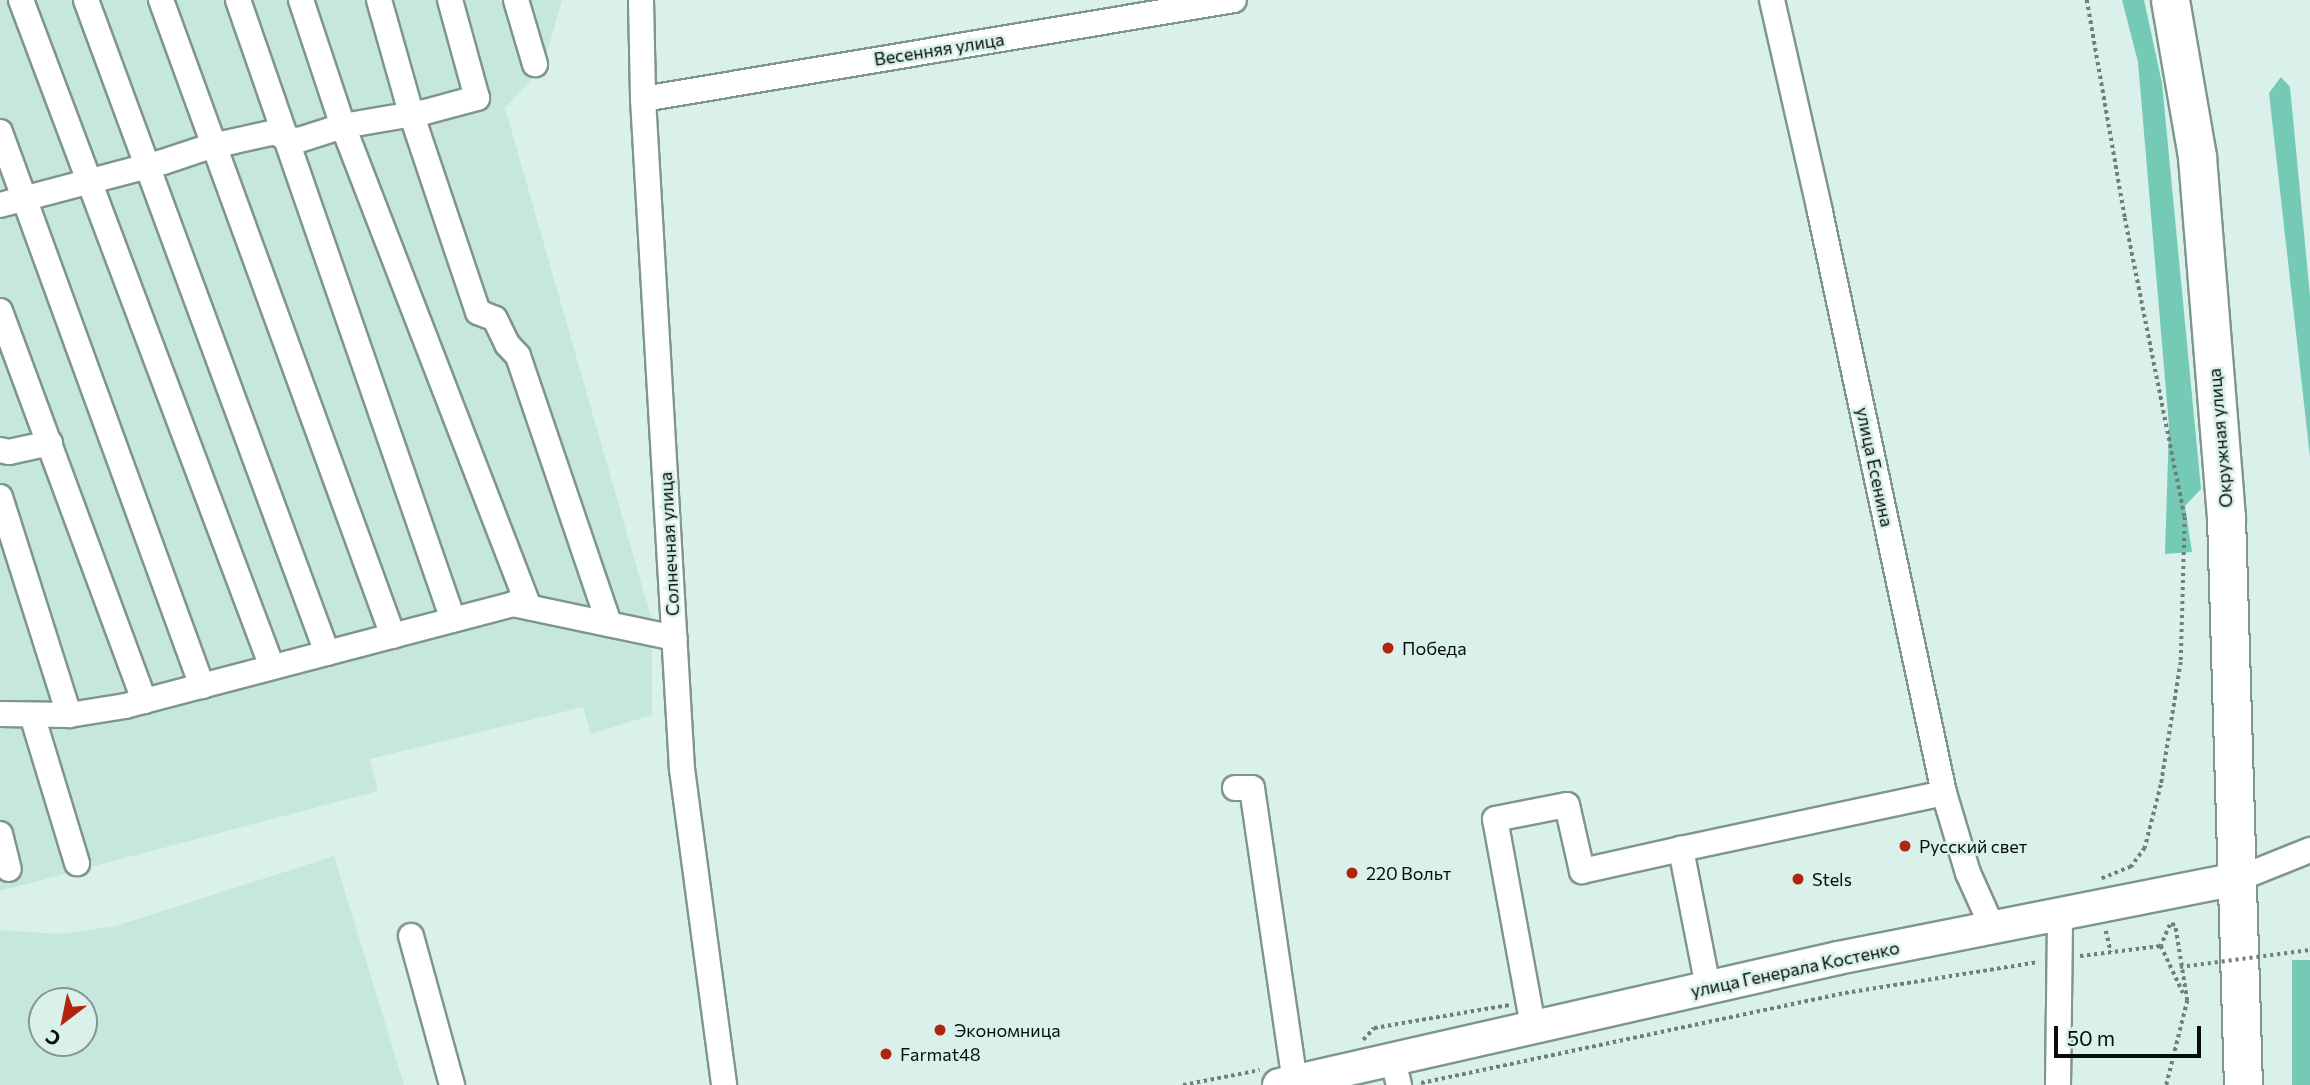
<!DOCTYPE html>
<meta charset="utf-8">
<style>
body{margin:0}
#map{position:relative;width:2310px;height:1085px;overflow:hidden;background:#d9f1ea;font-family:Commissioner,sans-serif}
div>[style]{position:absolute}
.built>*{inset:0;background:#c6e7de}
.green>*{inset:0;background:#75cab6;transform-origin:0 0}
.path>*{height:3.5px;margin-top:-1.75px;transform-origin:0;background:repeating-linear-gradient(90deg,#6f7f7b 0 3.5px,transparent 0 7px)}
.roads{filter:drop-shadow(2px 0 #7f958f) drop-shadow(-2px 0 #7f958f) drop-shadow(0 2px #7f958f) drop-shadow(0 -2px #7f958f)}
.minor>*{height:24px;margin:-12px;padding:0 12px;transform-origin:12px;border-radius:12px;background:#fff}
.major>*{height:32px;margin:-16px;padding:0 16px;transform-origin:16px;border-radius:16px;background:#fff}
.highway>*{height:37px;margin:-18.5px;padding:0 18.5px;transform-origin:18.5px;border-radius:18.5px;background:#fff}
.path-bridge>*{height:3.5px;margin-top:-1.75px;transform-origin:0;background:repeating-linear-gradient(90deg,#6f7f7b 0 3.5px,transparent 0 7px)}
.dots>*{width:19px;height:19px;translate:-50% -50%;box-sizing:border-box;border:4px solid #d9f1ea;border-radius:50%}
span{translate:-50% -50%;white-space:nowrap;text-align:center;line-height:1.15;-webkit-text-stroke:5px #d9f1ea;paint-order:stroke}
.street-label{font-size:18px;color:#060e0c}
.poi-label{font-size:18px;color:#060e0c}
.left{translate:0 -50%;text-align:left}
.north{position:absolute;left:28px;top:987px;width:70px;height:70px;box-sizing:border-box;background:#d9f1ea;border:2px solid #859691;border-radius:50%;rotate:212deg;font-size:19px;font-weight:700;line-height:28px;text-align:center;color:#060e0c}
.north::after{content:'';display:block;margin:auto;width:24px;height:32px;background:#b1240d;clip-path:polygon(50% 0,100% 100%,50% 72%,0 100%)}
.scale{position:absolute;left:2054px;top:1026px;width:147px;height:32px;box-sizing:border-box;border:4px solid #060e0c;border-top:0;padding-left:9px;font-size:21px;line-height:24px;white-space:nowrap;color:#060e0c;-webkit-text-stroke:5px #d9f1ea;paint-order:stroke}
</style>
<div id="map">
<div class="built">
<i style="clip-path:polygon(0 0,562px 0,543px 67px,505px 108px,652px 621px,652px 715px,591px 734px,583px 707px,370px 759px,378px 791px,0 891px)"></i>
<i style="clip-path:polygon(evenodd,334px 856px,404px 1085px,0 1085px,0 930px,61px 934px,116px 926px,334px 856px,84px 1001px,84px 1043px,42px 1043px,42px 1001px,84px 1001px)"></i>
</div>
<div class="green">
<i style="clip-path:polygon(2122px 0,2144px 0,2162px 83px,2201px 489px,2185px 506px,2192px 552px,2165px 554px,2169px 426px,2138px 62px)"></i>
<i style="clip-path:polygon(2281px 77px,2290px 87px,2310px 296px,2310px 457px,2269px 93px)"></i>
<i style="left:2310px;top:960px;width:125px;height:18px;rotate:90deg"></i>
</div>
<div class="path">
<i style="left:2087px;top:0;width:221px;rotate:80.1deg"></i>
<i style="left:2125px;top:218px;width:305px;rotate:78.7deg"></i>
<i style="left:2185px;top:517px;width:145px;rotate:91.6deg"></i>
<i style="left:2181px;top:662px;width:125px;rotate:99.2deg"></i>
<i style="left:2161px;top:785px;width:65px;rotate:104.3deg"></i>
<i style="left:2145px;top:848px;width:24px;rotate:126deg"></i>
<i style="left:2131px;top:867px;width:32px;rotate:158deg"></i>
<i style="left:2175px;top:925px;width:5px;rotate:180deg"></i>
<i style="left:2170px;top:925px;width:23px;rotate:113deg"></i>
<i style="left:2161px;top:946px;width:52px;rotate:64.9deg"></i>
<i style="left:2106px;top:931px;width:22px;rotate:77deg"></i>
<i style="left:2080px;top:956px;width:82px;rotate:-7deg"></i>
<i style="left:1363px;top:1040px;width:16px;rotate:-47deg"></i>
<i style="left:1374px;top:1028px;width:137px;rotate:-9.7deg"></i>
<i style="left:1421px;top:1083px;width:433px;rotate:-12deg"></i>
<i style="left:1845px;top:993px;width:195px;rotate:-9.1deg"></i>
<i style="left:1183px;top:1085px;width:78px;rotate:-11deg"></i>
<i style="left:2166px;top:1085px;width:87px;rotate:-76deg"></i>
<i style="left:2187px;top:1001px;width:77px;rotate:-99deg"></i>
</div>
<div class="roads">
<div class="minor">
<i style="left:21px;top:0;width:713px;rotate:69.38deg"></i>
<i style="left:86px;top:0;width:696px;rotate:69.74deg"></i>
<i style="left:161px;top:0;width:677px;rotate:69.96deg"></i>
<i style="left:238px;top:0;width:656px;rotate:70.87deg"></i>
<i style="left:301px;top:0;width:133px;rotate:71.6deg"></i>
<i style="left:343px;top:126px;width:516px;rotate:68.86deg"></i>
<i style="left:379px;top:0;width:117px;rotate:74.2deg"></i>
<i style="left:411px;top:113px;width:210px;rotate:71.4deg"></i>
<i style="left:478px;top:312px;width:18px;rotate:22deg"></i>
<i style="left:495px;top:319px;width:28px;rotate:64deg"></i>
<i style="left:507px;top:344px;width:16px;rotate:47deg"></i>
<i style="left:518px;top:356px;width:283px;rotate:71.2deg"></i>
<i style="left:516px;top:0;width:67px;rotate:73.5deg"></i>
<i style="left:641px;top:0;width:99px;rotate:88.8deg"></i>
<i style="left:643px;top:99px;width:671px;rotate:86.67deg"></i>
<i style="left:682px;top:769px;width:319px;rotate:82.4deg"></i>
<i style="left:1772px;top:0;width:217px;rotate:77.2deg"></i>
<i style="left:1820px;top:212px;width:594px;rotate:77.95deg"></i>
<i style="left:1944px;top:793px;width:84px;rotate:73.3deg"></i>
<i style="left:1968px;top:873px;width:61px;rotate:65.9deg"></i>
<i style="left:643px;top:99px;width:599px;rotate:-9.51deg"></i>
<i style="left:0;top:132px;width:590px;rotate:69.97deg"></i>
<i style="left:0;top:205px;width:169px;rotate:-14.8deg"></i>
<i style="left:163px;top:162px;width:47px;rotate:-18.4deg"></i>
<i style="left:208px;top:147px;width:69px;rotate:-12.6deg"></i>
<i style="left:275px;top:132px;width:14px;rotate:30deg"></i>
<i style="left:287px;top:139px;width:12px;rotate:5deg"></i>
<i style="left:299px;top:140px;width:46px;rotate:-17.7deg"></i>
<i style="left:343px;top:126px;width:83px;rotate:-9.7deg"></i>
<i style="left:425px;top:112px;width:54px;rotate:-15.1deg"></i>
<i style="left:477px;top:98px;width:102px;rotate:-105.4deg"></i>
<i style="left:0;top:311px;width:416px;rotate:69.7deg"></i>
<i style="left:0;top:450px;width:9px;rotate:13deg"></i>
<i style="left:9px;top:452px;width:42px;rotate:-12.4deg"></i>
<i style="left:0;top:497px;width:229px;rotate:72.4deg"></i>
<i style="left:0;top:714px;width:69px;rotate:0.8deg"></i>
<i style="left:69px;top:715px;width:57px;rotate:-9.1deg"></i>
<i style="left:125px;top:706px;width:401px;rotate:-14.7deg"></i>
<i style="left:513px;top:604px;width:165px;rotate:11.9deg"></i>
<i style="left:32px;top:715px;width:155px;rotate:73.1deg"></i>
<i style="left:1235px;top:788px;width:17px"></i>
<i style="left:1252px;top:788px;width:297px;rotate:81.7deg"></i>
<i style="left:0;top:834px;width:36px;rotate:76deg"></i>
<i style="left:2238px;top:879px;width:78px;rotate:-21.9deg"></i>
<i style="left:411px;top:936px;width:155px;rotate:74.6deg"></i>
<i style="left:1708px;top:987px;width:141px;rotate:-101.1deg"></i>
<i style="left:1681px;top:849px;width:269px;rotate:-12deg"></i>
<i style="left:1533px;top:1026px;width:210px;rotate:-100.4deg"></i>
<i style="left:1495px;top:819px;width:73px;rotate:-11deg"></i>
<i style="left:1567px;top:805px;width:68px;rotate:77.2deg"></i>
<i style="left:1582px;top:871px;width:101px;rotate:-12.5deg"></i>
<i style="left:1393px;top:1061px;width:25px;rotate:76deg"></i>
<i style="left:2058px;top:1085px;width:170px;rotate:-89.3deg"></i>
</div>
<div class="major">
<i style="left:1279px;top:1085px;width:573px;rotate:-12.8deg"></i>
<i style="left:1838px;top:958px;width:408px;rotate:-11.2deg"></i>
</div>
<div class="highway">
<i style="left:2170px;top:0;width:159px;rotate:80.2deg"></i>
<i style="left:2197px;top:157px;width:361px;rotate:85.4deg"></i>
<i style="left:2226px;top:517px;width:568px;rotate:88.29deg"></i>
</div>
</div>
<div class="path-bridge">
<i style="left:2180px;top:967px;width:131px;rotate:-7.5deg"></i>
</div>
<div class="dots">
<i style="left:1388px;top:648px;background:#b1240d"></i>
<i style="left:1905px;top:846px;background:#b1240d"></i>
<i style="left:1352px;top:873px;background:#b1240d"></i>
<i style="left:1798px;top:879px;background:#b1240d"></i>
<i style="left:940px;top:1030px;background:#b1240d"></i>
<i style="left:886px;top:1054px;background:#b1240d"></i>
</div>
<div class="street-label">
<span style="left:939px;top:49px;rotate:-9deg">Весенняя улица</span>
<span style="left:2220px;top:438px;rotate:-95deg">Окружная улица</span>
<span style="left:1875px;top:467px;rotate:78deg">улица Есенина</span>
<span style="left:669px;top:544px;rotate:-93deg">Солнечная улица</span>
<span style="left:1795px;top:969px;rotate:-12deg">улица Генерала Костенко</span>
</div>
<div class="poi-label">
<span class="left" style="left:1402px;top:648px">Победа</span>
<span class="left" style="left:1919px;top:846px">Русский свет</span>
<span class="left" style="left:1366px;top:873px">220 Вольт</span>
<span class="left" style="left:1812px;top:879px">Stels</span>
<span class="left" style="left:954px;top:1030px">Экономница</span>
<span class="left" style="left:900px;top:1054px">Farmat48</span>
</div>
<div class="north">С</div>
<div class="scale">50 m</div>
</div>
